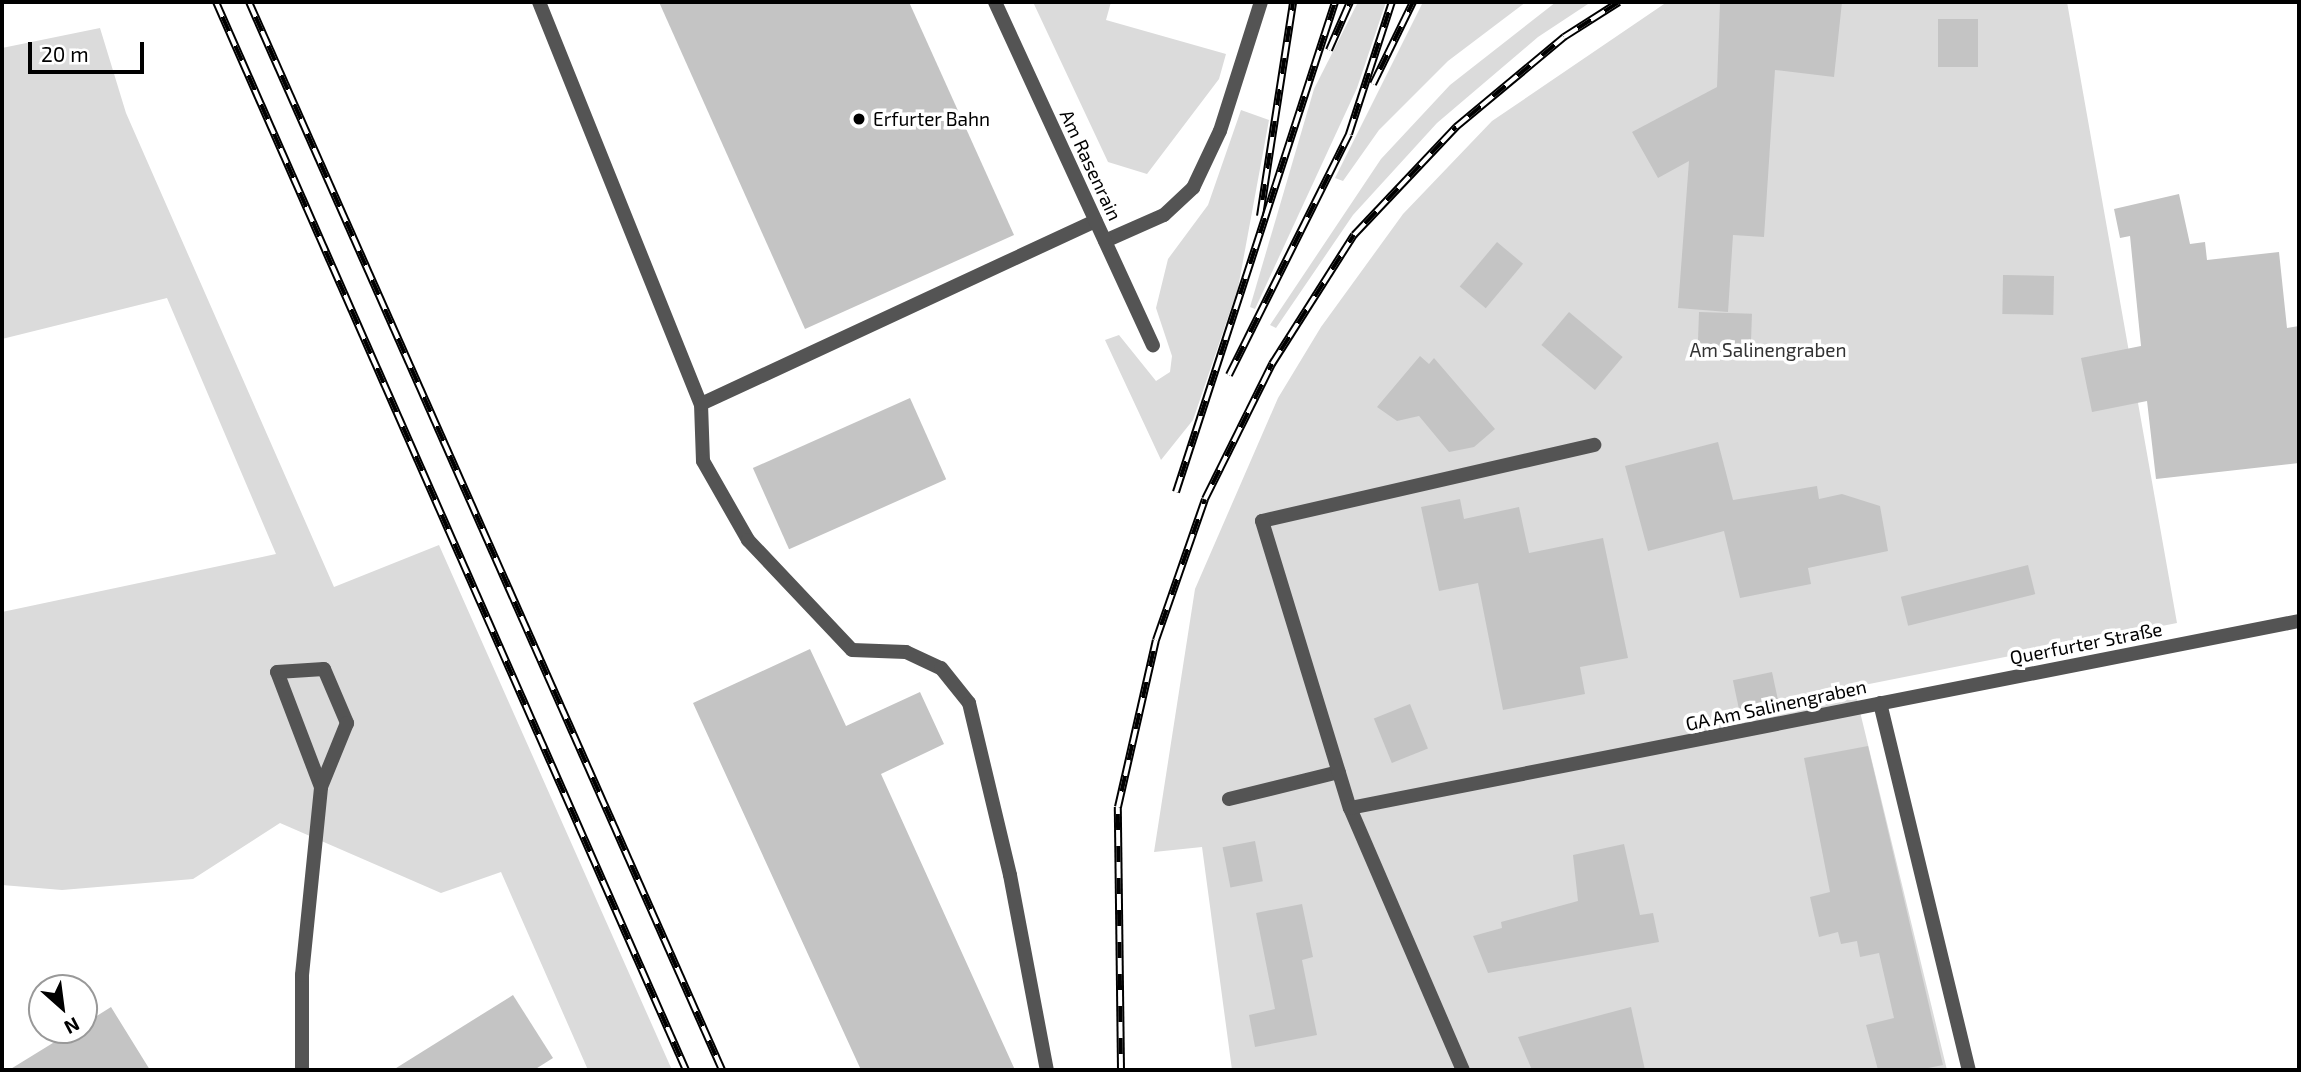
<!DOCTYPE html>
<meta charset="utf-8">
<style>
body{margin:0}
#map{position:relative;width:2301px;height:1072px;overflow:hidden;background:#fff;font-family:"Exo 2",sans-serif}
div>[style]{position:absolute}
.green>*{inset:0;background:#dbdbdb}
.building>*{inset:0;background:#c4c4c4;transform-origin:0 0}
.service>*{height:14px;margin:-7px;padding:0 7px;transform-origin:7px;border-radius:7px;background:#545454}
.minor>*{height:14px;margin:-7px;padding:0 7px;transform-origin:7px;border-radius:7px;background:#545454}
.rail>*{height:8px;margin-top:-4px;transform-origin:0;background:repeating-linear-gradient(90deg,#fff 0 16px,#000 0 32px);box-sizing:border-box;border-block:2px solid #000}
.dots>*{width:19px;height:19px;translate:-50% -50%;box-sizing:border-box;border:4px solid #fff;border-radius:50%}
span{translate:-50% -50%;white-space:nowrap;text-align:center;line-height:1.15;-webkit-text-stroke:7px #fff;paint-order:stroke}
.poi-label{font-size:19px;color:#000}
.left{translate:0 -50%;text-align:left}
.street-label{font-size:19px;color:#000}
.park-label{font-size:19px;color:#323232}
.frame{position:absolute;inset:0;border:4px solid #000;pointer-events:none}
.north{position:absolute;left:28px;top:974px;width:70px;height:70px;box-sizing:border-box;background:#fff;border:2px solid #999;border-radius:50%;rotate:152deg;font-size:19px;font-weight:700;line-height:28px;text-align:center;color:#000}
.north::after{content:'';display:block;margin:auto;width:24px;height:32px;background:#000;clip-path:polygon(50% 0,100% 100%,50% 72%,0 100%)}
.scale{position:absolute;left:28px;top:42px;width:116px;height:32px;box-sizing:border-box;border:4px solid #000;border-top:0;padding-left:9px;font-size:21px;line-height:24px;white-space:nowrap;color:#000;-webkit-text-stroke:5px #fff;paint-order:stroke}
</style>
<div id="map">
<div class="green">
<i style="clip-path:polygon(1033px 2px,1111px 2px,1106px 20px,1226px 54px,1219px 79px,1147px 174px,1108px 162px)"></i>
<i style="clip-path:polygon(1358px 2px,1386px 2px,1357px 88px,1255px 309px,1250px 307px,1314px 89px)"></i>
<i style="clip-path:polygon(1423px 2px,1526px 2px,1448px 61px,1379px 130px,1343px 181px,1335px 178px)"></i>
<i style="clip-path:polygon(1556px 2px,1591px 2px,1538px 37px,1437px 123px,1353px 215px,1276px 328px,1270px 325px,1381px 159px,1450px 85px)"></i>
<i style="clip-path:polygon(1667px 2px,2067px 2px,2177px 623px,1854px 687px,1947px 1070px,1232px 1070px,1202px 847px,1154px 852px,1195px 589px,1278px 398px,1321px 327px,1403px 214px,1492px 121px)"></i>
<i style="clip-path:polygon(100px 28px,126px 113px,334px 587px,439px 545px,672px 1070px,588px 1070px,501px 872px,441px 893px,280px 823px,193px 879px,62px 890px,2px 885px,2px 612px,276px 554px,167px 298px,2px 339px,2px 48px)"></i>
<i style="clip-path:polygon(1241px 110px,1269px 120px,1238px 288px,1193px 420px,1161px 460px,1105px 340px,1119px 335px,1156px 381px,1170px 372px,1172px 356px,1156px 308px,1168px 259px,1208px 205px)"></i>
</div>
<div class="building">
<i style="clip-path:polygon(659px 2px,909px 2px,1014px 235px,805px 329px)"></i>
<i style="clip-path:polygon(1720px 2px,1842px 2px,1834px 77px,1775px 70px,1764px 237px,1733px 235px,1728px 312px,1678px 308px,1689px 161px,1658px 178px,1632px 132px,1717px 87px)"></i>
<i style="left:1978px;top:19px;width:48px;height:40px;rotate:90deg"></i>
<i style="clip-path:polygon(2179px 194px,2190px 244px,2205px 242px,2207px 260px,2279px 252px,2287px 328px,2299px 326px,2299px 463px,2156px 479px,2147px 401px,2092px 412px,2081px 358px,2141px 346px,2130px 236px,2120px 238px,2114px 209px)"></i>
<i style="left:1497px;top:242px;width:34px;height:58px;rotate:40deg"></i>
<i style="left:2003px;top:275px;width:51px;height:39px;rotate:1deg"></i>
<i style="left:1569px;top:312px;width:70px;height:43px;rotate:40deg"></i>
<i style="left:1699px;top:312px;width:53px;height:42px;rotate:2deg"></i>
<i style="clip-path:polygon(1420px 356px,1429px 364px,1434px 358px,1495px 429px,1474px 447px,1449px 452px,1419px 416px,1397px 421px,1377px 407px)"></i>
<i style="left:910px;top:398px;width:89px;height:172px;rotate:66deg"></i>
<i style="clip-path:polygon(1718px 442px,1733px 500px,1817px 486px,1819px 499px,1842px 494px,1880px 506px,1888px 551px,1808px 568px,1811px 584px,1740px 598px,1724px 531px,1648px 551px,1625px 466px)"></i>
<i style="clip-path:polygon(1460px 499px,1464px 519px,1519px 507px,1529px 553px,1603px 538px,1628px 658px,1580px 667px,1585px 694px,1503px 710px,1478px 583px,1439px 591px,1421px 507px)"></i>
<i style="left:2028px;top:565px;width:30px;height:131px;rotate:76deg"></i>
<i style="clip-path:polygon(810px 649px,846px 726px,920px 692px,944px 744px,881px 774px,1015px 1070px,861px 1070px,693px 703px)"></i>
<i style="left:1772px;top:672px;width:29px;height:40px;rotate:78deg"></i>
<i style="left:1410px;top:704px;width:48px;height:39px;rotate:68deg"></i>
<i style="clip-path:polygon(1868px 746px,1943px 1065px,1918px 1070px,1878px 1070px,1866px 1025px,1894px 1018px,1879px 953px,1860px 957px,1857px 941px,1841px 944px,1838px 932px,1819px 937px,1810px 897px,1830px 892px,1804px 758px)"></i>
<i style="left:1255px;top:841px;width:41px;height:33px;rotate:79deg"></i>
<i style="clip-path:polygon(1624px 844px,1640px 915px,1653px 913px,1659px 942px,1488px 973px,1473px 936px,1502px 928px,1501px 922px,1578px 901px,1573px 855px)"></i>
<i style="clip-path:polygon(1302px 904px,1313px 957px,1302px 960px,1317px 1035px,1255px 1047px,1249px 1015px,1275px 1009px,1256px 913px)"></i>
<i style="clip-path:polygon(513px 995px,553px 1058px,534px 1070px,393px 1070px)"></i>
<i style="clip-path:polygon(111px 1007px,150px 1070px,9px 1070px,74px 1030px,84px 1030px,84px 1024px)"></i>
<i style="clip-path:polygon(1631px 1007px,1645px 1070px,1532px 1070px,1518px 1037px)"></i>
</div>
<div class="service">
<i style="left:539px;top:2px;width:433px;rotate:68.1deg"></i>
<i style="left:701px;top:404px;width:57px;rotate:88deg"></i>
<i style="left:703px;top:461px;width:91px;rotate:60.3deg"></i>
<i style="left:748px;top:540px;width:151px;rotate:46.6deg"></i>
<i style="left:852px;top:650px;width:54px;rotate:2.1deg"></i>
<i style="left:906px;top:652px;width:38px;rotate:25deg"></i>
<i style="left:941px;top:668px;width:45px;rotate:51.3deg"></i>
<i style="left:969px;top:703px;width:177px;rotate:76.6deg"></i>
<i style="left:1010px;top:875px;width:198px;rotate:79.3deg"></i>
<i style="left:1105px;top:241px;width:64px;rotate:-23.8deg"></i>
<i style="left:1164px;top:215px;width:40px;rotate:-43deg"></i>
<i style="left:1193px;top:188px;width:63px;rotate:-64.7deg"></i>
<i style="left:1220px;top:131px;width:135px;rotate:-72.4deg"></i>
<i style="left:701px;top:404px;width:435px;rotate:-24.9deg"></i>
<i style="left:1262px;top:521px;width:341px;rotate:-12.9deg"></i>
<i style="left:1229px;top:799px;width:113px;rotate:-13.8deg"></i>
<i style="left:302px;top:1070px;width:95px;rotate:-90deg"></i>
<i style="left:302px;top:975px;width:189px;rotate:-84.2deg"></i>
<i style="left:321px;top:787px;width:123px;rotate:-110.9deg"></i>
<i style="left:277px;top:672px;width:47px;rotate:-3.7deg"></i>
<i style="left:324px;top:669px;width:59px;rotate:66.9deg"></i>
<i style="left:347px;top:723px;width:69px;rotate:112.1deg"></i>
</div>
<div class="minor">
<i style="left:995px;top:2px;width:378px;rotate:65.3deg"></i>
<i style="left:1262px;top:521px;width:300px;rotate:73deg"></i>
<i style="left:1350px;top:808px;width:285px;rotate:66.7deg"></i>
<i style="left:1880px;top:703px;width:378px;rotate:76.4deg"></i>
<i style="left:1350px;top:808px;width:967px;rotate:-11.15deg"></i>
</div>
<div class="rail">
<i style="left:216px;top:2px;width:1167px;rotate:66.25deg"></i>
<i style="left:249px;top:2px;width:1168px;rotate:66.11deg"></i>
<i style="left:1329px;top:50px;width:52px;rotate:-66.4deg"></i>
<i style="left:1373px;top:84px;width:91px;rotate:-64deg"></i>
<i style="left:1260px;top:216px;width:217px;rotate:-81.2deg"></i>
<i style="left:1229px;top:375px;width:269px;rotate:-63.5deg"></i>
<i style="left:1349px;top:134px;width:139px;rotate:-72deg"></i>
<i style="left:1176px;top:492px;width:515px;rotate:-72.02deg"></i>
<i style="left:1121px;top:1070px;width:263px;rotate:-90.7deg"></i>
<i style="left:1118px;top:807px;width:171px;rotate:-77.2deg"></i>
<i style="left:1156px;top:640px;width:149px;rotate:-70.8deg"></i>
<i style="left:1205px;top:499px;width:151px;rotate:-63.6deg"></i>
<i style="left:1272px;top:364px;width:153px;rotate:-57.6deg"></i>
<i style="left:1354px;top:235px;width:149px;rotate:-46.6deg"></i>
<i style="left:1456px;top:127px;width:141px;rotate:-39.8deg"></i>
<i style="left:1564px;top:37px;width:65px;rotate:-32.5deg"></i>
</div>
<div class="dots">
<i style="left:859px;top:119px;background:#000"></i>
</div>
<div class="poi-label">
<span class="left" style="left:873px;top:119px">Erfurter Bahn</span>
</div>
<div class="street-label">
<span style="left:1091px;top:165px;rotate:65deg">Am Rasenrain</span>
<span style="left:2086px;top:643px;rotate:-11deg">Querfurter Straße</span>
<span style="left:1776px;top:705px;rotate:-12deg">GA Am Salinengraben</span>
</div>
<div class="park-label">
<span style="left:1768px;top:350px">Am Salinengraben</span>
</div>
<div class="frame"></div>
<div class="north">N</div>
<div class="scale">20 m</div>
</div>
